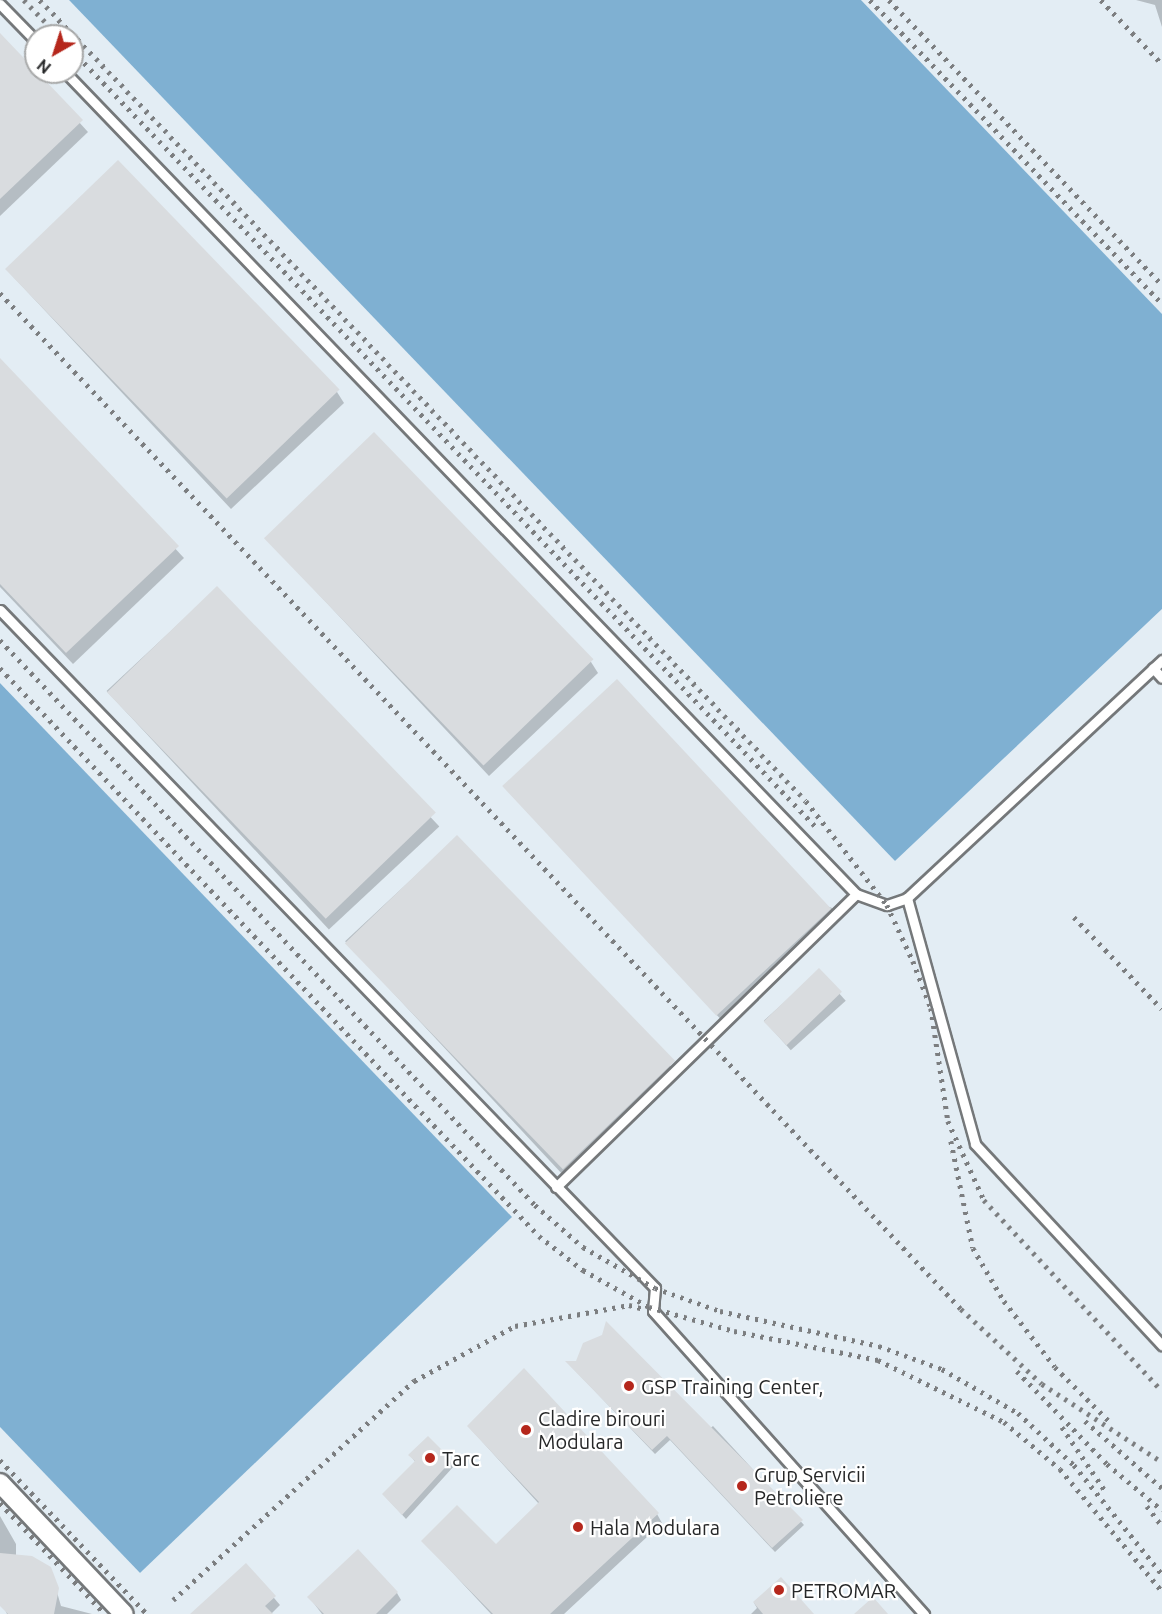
<!DOCTYPE html>
<style>
body{margin:0}
#map{position:relative;width:1162px;height:1614px;overflow:hidden;background:#f6f9fc;font-family:Ubuntu,sans-serif}
div>[style]{position:absolute}
.built>*{inset:0;background:#e3edf4}
.water>*{inset:0;background:#7fb0d2}
.shadow>*{inset:0;background:#0003;transform-origin:0 0}
.building>*{inset:0;background:#d9dcdf;transform-origin:0 0}
.roads{filter:drop-shadow(2px 0 #75787a) drop-shadow(-2px 0 #75787a) drop-shadow(0 2px #75787a) drop-shadow(0 -2px #75787a)}
.service>*{height:9px;margin:-4.5px;padding:0 4.5px;transform-origin:4.5px;border-radius:4.5px;background:#fff}
.minor>*{height:18px;margin:-9px;padding:0 9px;transform-origin:9px;border-radius:9px;background:#fff}
.rail>*{height:4.5px;margin-top:-2.25px;transform-origin:0;background:repeating-linear-gradient(90deg,#7c7e80 0 3px,transparent 0 9px)}
.dots>*{width:16px;height:16px;translate:-50% -50%;box-sizing:border-box;border:3px solid #fff;border-radius:50%}
span{translate:-50% -50%;white-space:nowrap;text-align:center;line-height:1.15;-webkit-text-stroke:4.5px #fff;paint-order:stroke}
.poi-label{font-size:20px;color:#262728}
.left{translate:0 -50%;text-align:left}
.north{position:absolute;left:24px;top:24px;width:60px;height:60px;box-sizing:border-box;background:#fff;border:2px solid #a8a9a9;border-radius:50%;rotate:219deg;font-size:16px;font-weight:700;line-height:24px;text-align:center;color:#262728}
.north::after{content:'';display:block;margin:auto;width:21px;height:27px;background:#b5271c;clip-path:polygon(50% 0,100% 100%,50% 72%,0 100%)}
</style>
<div id="map">
<div class="built">
<i style="clip-path:polygon(evenodd,0 0,69px 0,895px 861px,1162px 609px,1162px 1614px,0 1614px,0 1427px,140px 1573px,511px 1217px,0 683px,0 0,36px 36px,72px 36px,72px 72px,36px 72px,36px 36px)"></i>
<i style="clip-path:polygon(861px 0,1162px 0,1162px 314px)"></i>
</div>
<div class="water">
<i style="clip-path:polygon(69px 0,861px 0,1162px 314px,1162px 609px,895px 861px)"></i>
<i style="clip-path:polygon(0 683px,512px 1217px,140px 1573px,0 1427px)"></i>
</div>
<div class="shadow">
<i style="clip-path:polygon(1136px 0,1162px 0,1162px 27px,1155px 5px)"></i>
<i style="clip-path:polygon(0 35px,88px 132px,0 216px)"></i>
<i style="clip-path:polygon(6px 269px,337px 392px,344px 403px,231px 509px)"></i>
<i style="clip-path:polygon(0 360px,184px 558px,73px 664px,0 587px)"></i>
<i style="clip-path:polygon(265px 537px,591px 662px,598px 673px,489px 776px)"></i>
<i style="left:217px;top:588px;width:326px;height:151px;rotate:47deg"></i>
<i style="clip-path:polygon(505px 788px,832px 908px,838px 919px,727px 1026px)"></i>
<i style="left:457px;top:837px;width:325px;height:153px;rotate:47deg"></i>
<i style="left:819px;top:971px;width:40px;height:74px;rotate:48deg"></i>
<i style="clip-path:polygon(567px 1362px,577px 1362px,708px 1430px,713px 1426px,804px 1525px,775px 1552px,670px 1440px,655px 1454px)"></i>
<i style="clip-path:polygon(468px 1426px,657px 1514px,662px 1523px,564px 1614px,491px 1614px,423px 1541px,495px 1546px,539px 1504px)"></i>
<i style="clip-path:polygon(410px 1455px,451px 1461px,454px 1466px,406px 1519px,383px 1494px,416px 1463px)"></i>
<i style="clip-path:polygon(0 1516px,16px 1544px,16px 1556px,50px 1568px,61px 1606px,92px 1614px,7px 1614px,0 1599px)"></i>
<i style="clip-path:polygon(246px 1565px,280px 1605px,271px 1614px,193px 1614px)"></i>
<i style="clip-path:polygon(397px 1593px,401px 1600px,387px 1614px,322px 1614px,309px 1597px)"></i>
<i style="clip-path:polygon(754px 1603px,812px 1614px,751px 1614px,757px 1608px)"></i>
</div>
<div class="building">
<i style="clip-path:polygon(0 33px,83px 120px,0 199px)"></i>
<i style="left:118px;top:160px;width:319px;height:157px;rotate:46deg"></i>
<i style="clip-path:polygon(0 358px,179px 546px,66px 653px,0 584px)"></i>
<i style="left:374px;top:432px;width:316px;height:153px;rotate:46deg"></i>
<i style="left:217px;top:586px;width:315px;height:153px;rotate:46deg"></i>
<i style="left:617px;top:679px;width:314px;height:157px;rotate:47deg"></i>
<i style="left:457px;top:835px;width:314px;height:156px;rotate:46deg"></i>
<i style="left:819px;top:968px;width:33px;height:77px;rotate:46deg"></i>
<i style="clip-path:polygon(606px 1321px,803px 1520px,772px 1548px,667px 1436px,652px 1450px,565px 1361px,576px 1361px,583px 1343px,602px 1335px)"></i>
<i style="clip-path:polygon(524px 1368px,659px 1513px,550px 1614px,493px 1614px,421px 1541px,457px 1505px,496px 1544px,539px 1502px,467px 1426px)"></i>
<i style="clip-path:polygon(428px 1436px,452px 1460px,402px 1515px,382px 1494px,415px 1461px,408px 1455px)"></i>
<i style="clip-path:polygon(358px 1549px,398px 1592px,376px 1614px,324px 1614px,307px 1597px)"></i>
<i style="clip-path:polygon(0 1553px,32px 1556px,51px 1567px,59px 1588px,54px 1614px,8px 1614px,0 1606px)"></i>
<i style="clip-path:polygon(246px 1563px,276px 1596px,265px 1606px,273px 1614px,190px 1614px)"></i>
<i style="clip-path:polygon(781px 1577px,814px 1614px,763px 1614px,753px 1602px)"></i>
<i style="clip-path:polygon(873px 1597px,888px 1614px,854px 1614px)"></i>
</div>
<div class="roads">
<div class="service">
<i style="left:0;top:4px;width:52px;rotate:45.8deg"></i>
<i style="left:65px;top:72px;width:1141px;rotate:46.1deg"></i>
<i style="left:0;top:610px;width:943px;rotate:45.99deg"></i>
<i style="left:655px;top:1288px;width:23px;rotate:95deg"></i>
<i style="left:653px;top:1311px;width:407px;rotate:48.2deg"></i>
<i style="left:1153px;top:668px;width:13px;rotate:48deg"></i>
<i style="left:907px;top:898px;width:255px;rotate:74.5deg"></i>
<i style="left:975px;top:1144px;width:275px;rotate:47.1deg"></i>
<i style="left:556px;top:1187px;width:419px;rotate:-44.3deg"></i>
<i style="left:856px;top:894px;width:33px;rotate:20deg"></i>
<i style="left:887px;top:905px;width:21px;rotate:-19deg"></i>
<i style="left:907px;top:898px;width:349px;rotate:-43deg"></i>
</div>
<div class="minor">
<i style="left:0;top:1483px;width:180px;rotate:46.6deg"></i>
</div>
</div>
<div class="rail">
<i style="left:24px;top:0;width:50px;rotate:45.8deg"></i>
<i style="left:40px;top:0;width:1108px;rotate:46.28deg"></i>
<i style="left:806px;top:801px;width:132px;rotate:52.1deg"></i>
<i style="left:887px;top:905px;width:62px;rotate:65.1deg"></i>
<i style="left:913px;top:961px;width:50px;rotate:69deg"></i>
<i style="left:931px;top:1008px;width:114px;rotate:81.4deg"></i>
<i style="left:948px;top:1121px;width:87px;rotate:65.5deg"></i>
<i style="left:984px;top:1200px;width:261px;rotate:47deg"></i>
<i style="left:870px;top:0;width:421px;rotate:46.1deg"></i>
<i style="left:889px;top:0;width:395px;rotate:46.2deg"></i>
<i style="left:1101px;top:0;width:88px;rotate:46.4deg"></i>
<i style="left:72px;top:50px;width:1077px;rotate:46.24deg"></i>
<i style="left:0;top:293px;width:1398px;rotate:46.59deg"></i>
<i style="left:961px;top:1309px;width:110px;rotate:42.8deg"></i>
<i style="left:1042px;top:1384px;width:143px;rotate:33deg"></i>
<i style="left:0;top:640px;width:778px;rotate:46.56deg"></i>
<i style="left:535px;top:1205px;width:64px;rotate:41.2deg"></i>
<i style="left:583px;top:1247px;width:83px;rotate:29.7deg"></i>
<i style="left:655px;top:1288px;width:69px;rotate:19.5deg"></i>
<i style="left:720px;top:1311px;width:163px;rotate:12.4deg"></i>
<i style="left:879px;top:1346px;width:67px;rotate:20.1deg"></i>
<i style="left:942px;top:1369px;width:88px;rotate:30.1deg"></i>
<i style="left:1018px;top:1413px;width:76px;rotate:42.9deg"></i>
<i style="left:1074px;top:1465px;width:139px;rotate:51.1deg"></i>
<i style="left:0;top:668px;width:783px;rotate:46.5deg"></i>
<i style="left:539px;top:1236px;width:56px;rotate:37.7deg"></i>
<i style="left:583px;top:1270px;width:76px;rotate:29.3deg"></i>
<i style="left:649px;top:1307px;width:88px;rotate:15.8deg"></i>
<i style="left:734px;top:1331px;width:147px;rotate:11.4deg"></i>
<i style="left:878px;top:1360px;width:140px;rotate:26.2deg"></i>
<i style="left:1004px;top:1422px;width:73px;rotate:40deg"></i>
<i style="left:1060px;top:1469px;width:159px;rotate:50.1deg"></i>
<i style="left:1074px;top:917px;width:127px;rotate:46.3deg"></i>
<i style="left:951px;top:1141px;width:109px;rotate:78.4deg"></i>
<i style="left:973px;top:1248px;width:61px;rotate:59.7deg"></i>
<i style="left:1004px;top:1301px;width:83px;rotate:52.3deg"></i>
<i style="left:1055px;top:1367px;width:79px;rotate:45deg"></i>
<i style="left:1017px;top:1371px;width:129px;rotate:45.9deg"></i>
<i style="left:1107px;top:1464px;width:72px;rotate:39.9deg"></i>
<i style="left:1085px;top:1421px;width:102px;rotate:41deg"></i>
<i style="left:1062px;top:1427px;width:78px;rotate:55.9deg"></i>
<i style="left:0;top:1460px;width:213px;rotate:46.3deg"></i>
<i style="left:0;top:1503px;width:153px;rotate:46.6deg"></i>
<i style="left:1147px;top:1506px;width:25px;rotate:53deg"></i>
<i style="left:173px;top:1600px;width:326px;rotate:-42.3deg"></i>
<i style="left:414px;top:1381px;width:115px;rotate:-28.6deg"></i>
<i style="left:515px;top:1326px;width:116px;rotate:-10.4deg"></i>
<i style="left:629px;top:1305px;width:16px;rotate:15deg"></i>
</div>
<div class="dots">
<i style="left:629px;top:1386px;background:#b5271c"></i>
<i style="left:526px;top:1430px;background:#b5271c"></i>
<i style="left:430px;top:1458px;background:#b5271c"></i>
<i style="left:742px;top:1486px;background:#b5271c"></i>
<i style="left:578px;top:1527px;background:#b5271c"></i>
<i style="left:779px;top:1590px;background:#b5271c"></i>
</div>
<div class="poi-label">
<span class="left" style="left:641px;top:1386px">GSP Training Center,</span>
<span class="left" style="left:538px;top:1430px">Cladire birouri<br>Modulara</span>
<span class="left" style="left:442px;top:1458px">Tarc</span>
<span class="left" style="left:754px;top:1486px">Grup Servicii<br>Petroliere</span>
<span class="left" style="left:590px;top:1527px">Hala Modulara</span>
<span class="left" style="left:791px;top:1590px">PETROMAR</span>
</div>
<div class="north">N</div>
</div>
